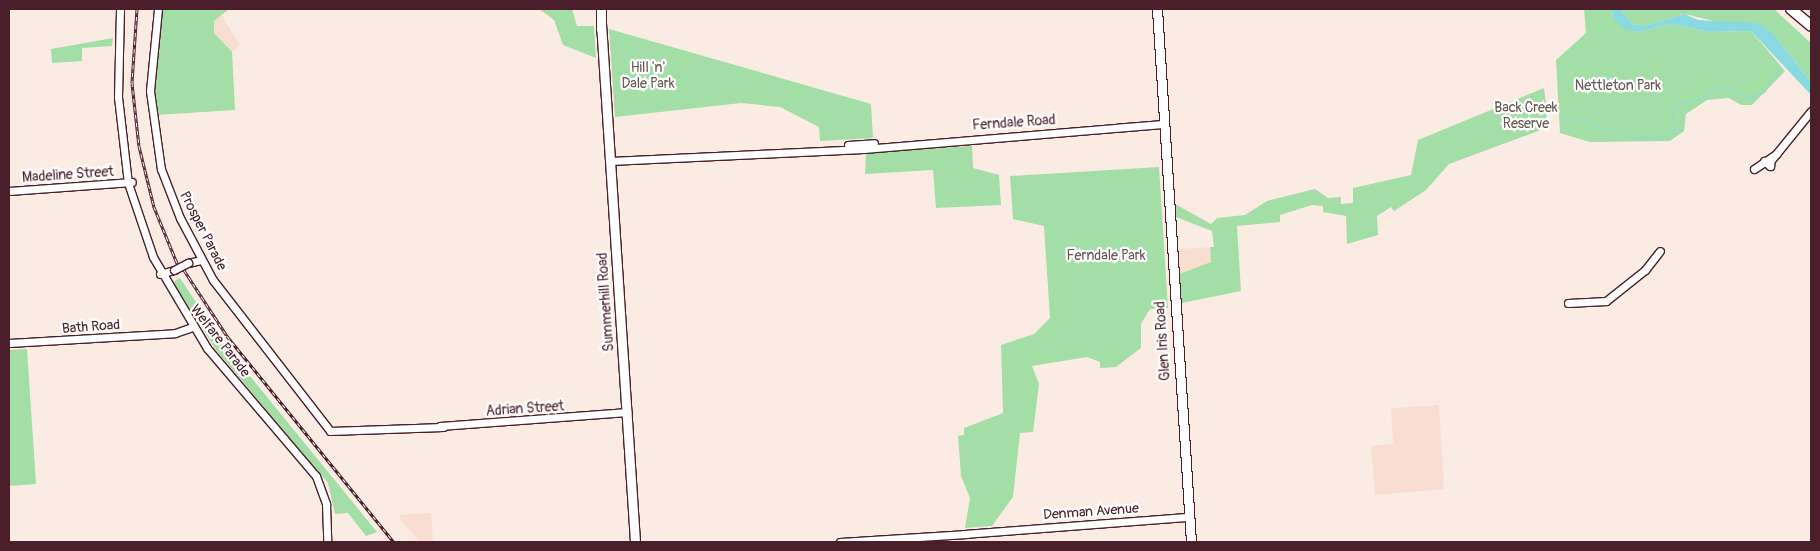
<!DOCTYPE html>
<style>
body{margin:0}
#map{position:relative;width:1820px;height:551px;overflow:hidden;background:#fbece3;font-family:Pangolin,sans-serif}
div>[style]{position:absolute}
.built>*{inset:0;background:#f8ded0}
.green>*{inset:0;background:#a2dea5}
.water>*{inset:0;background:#89dae0}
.stream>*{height:1px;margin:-0.5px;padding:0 0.5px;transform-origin:0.5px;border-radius:0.5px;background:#89dae0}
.roads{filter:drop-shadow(1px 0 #4a1f2b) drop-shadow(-1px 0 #4a1f2b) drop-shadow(0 1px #4a1f2b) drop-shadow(0 -1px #4a1f2b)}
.minor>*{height:7px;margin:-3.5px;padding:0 3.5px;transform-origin:3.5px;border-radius:3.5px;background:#fff}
.major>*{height:9px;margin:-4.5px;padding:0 4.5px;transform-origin:4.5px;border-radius:4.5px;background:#fff}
.highway>*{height:10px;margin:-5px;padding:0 5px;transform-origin:5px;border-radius:5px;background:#fff}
.rail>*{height:3px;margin-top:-1.5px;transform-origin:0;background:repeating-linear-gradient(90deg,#fff 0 4px,#4a1f2b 0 8px);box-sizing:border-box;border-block:1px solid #4a1f2b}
.bridges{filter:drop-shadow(1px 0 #4a1f2b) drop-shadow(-1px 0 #4a1f2b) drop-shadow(0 1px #4a1f2b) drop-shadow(0 -1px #4a1f2b)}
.minor-bridge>*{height:7px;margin:-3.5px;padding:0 3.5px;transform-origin:3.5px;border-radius:3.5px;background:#fff}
span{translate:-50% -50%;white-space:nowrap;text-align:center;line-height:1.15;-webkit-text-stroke:4.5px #fff;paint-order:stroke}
.park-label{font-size:14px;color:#645850}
.street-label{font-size:14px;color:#4a1f2b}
.frame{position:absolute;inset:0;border:10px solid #4a1f2b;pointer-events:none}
</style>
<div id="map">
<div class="built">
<i style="clip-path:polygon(221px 15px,240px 45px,232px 52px,214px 33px,214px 21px)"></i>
<i style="clip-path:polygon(1210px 247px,1211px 262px,1179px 274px,1178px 249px)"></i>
<i style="clip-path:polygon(1439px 405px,1444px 489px,1375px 495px,1371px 446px,1393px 444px,1391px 408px)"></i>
<i style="clip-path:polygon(431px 513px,433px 542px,420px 542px,400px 519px,400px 515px)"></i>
</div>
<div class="green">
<i style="clip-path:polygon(163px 9px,229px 9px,214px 21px,214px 33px,232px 52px,235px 110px,156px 115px,154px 86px)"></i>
<i style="clip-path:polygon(539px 9px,572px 9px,577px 26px,594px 26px,596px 58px,563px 45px,554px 20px)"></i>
<i style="clip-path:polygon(1584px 9px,1612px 9px,1613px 18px,1639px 32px,1670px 24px,1710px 32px,1751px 31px,1785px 71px,1752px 105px,1741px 105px,1729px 98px,1707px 100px,1686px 114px,1684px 131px,1670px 141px,1590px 142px,1560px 133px,1556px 60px,1586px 33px)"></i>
<i style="clip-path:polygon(1620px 9px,1774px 9px,1811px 43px,1811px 82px,1775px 36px,1685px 14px,1645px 26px,1632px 24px)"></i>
<i style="clip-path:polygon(609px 29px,871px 104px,873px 138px,820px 141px,819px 127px,780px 107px,741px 103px,615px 117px)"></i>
<i style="clip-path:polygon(113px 38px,112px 46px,82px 48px,82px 61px,52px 63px,51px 49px)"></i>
<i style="clip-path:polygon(1544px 88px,1549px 127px,1449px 164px,1426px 190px,1394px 211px,1391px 207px,1377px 216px,1378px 235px,1347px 244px,1346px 216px,1323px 212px,1323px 206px,1312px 205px,1280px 215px,1280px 222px,1237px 226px,1241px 291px,1182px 303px,1179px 274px,1211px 262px,1210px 247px,1214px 247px,1212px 231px,1176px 217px,1175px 204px,1211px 224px,1217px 218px,1245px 215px,1267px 201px,1315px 189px,1328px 198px,1341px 197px,1341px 204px,1353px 203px,1353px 188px,1411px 175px,1418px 140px)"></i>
<i style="clip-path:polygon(972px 146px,973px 168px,999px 175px,1001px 205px,936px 208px,933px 170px,865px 174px,866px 152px)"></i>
<i style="clip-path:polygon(1159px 167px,1168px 308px,1150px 309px,1141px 324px,1141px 348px,1116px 367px,1100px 368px,1100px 362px,1087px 357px,1032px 366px,1039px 384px,1033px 432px,1020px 433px,1013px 497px,992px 526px,965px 528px,970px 498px,961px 476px,958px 436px,964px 435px,964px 428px,1003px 413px,1001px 345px,1034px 334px,1050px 318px,1044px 226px,1013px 219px,1010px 176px)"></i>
<i style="clip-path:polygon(180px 278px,223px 343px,377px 532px,366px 536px,348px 513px,335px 514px,328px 483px,216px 350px,173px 282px)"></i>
<i style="clip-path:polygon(27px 349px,36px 484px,9px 486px,9px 350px)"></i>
</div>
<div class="water">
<i style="clip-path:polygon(1612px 9px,1620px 9px,1632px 24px,1645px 26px,1685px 14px,1698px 20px,1759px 23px,1775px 36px,1811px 82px,1811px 95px,1751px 31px,1710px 32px,1670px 24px,1639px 32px,1624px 29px,1613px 18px)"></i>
</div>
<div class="stream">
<i style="left:1561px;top:118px;width:12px;rotate:-5deg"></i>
<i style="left:1573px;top:117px;width:58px;rotate:20.3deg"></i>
<i style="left:1627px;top:137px;width:29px;rotate:2deg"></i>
<i style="left:1656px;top:138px;width:21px;rotate:-25deg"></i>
<i style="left:1675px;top:129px;width:19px;rotate:-102deg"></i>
<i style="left:1671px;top:110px;width:8px;rotate:-45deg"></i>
<i style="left:1677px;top:104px;width:27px;rotate:-13deg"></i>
<i style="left:1703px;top:98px;width:22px;rotate:-34deg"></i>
<i style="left:1721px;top:86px;width:29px;rotate:22deg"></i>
<i style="left:1748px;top:97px;width:17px;rotate:-17deg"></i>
<i style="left:1764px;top:92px;width:30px;rotate:-56deg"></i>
</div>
<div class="roads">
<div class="minor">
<i style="left:120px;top:9px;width:88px;rotate:91.3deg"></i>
<i style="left:118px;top:97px;width:87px;rotate:83.4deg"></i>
<i style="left:128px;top:183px;width:78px;rotate:71.3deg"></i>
<i style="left:153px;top:257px;width:106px;rotate:59.3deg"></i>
<i style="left:207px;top:348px;width:168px;rotate:49.6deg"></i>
<i style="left:316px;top:476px;width:30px;rotate:70deg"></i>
<i style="left:326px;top:504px;width:36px;rotate:88deg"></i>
<i style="left:158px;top:9px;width:82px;rotate:95.6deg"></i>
<i style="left:150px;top:91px;width:79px;rotate:82deg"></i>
<i style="left:161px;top:169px;width:53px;rotate:68.8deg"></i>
<i style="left:180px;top:218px;width:70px;rotate:62deg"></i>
<i style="left:213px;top:280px;width:191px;rotate:52.2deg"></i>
<i style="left:330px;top:431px;width:113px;rotate:-2deg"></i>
<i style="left:848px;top:145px;width:26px;rotate:-4deg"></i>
<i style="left:1772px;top:159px;width:62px;rotate:-50.9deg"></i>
<i style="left:610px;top:161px;width:254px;rotate:-2.7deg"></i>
<i style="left:864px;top:149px;width:300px;rotate:-4.8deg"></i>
<i style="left:1764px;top:161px;width:8px;rotate:40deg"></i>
<i style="left:1770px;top:166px;width:8px;rotate:-83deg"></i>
<i style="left:1754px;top:169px;width:27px;rotate:-34deg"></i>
<i style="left:9px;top:191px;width:123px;rotate:-4.2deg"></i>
<i style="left:188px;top:263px;width:13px;rotate:-13deg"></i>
<i style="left:160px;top:274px;width:15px;rotate:-16deg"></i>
<i style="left:1568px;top:303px;width:38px;rotate:-3deg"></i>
<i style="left:1606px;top:301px;width:50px;rotate:-38.5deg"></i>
<i style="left:1645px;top:270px;width:24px;rotate:-52deg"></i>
<i style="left:9px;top:343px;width:166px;rotate:-3.4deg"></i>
<i style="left:175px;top:333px;width:18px;rotate:-19deg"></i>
<i style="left:440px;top:426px;width:188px;rotate:-4.3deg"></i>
<i style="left:964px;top:534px;width:223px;rotate:-4.4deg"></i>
<i style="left:840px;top:542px;width:127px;rotate:-3.6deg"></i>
</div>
<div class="major">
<i style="left:601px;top:9px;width:20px;rotate:90deg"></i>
<i style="left:1157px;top:9px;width:534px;rotate:86.35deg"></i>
<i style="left:601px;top:23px;width:520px;rotate:86.25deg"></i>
</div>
<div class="highway">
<i style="left:1791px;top:9px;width:26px;rotate:40deg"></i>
</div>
</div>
<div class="rail">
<i style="left:137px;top:9px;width:74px;rotate:93.9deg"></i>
<i style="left:132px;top:83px;width:63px;rotate:83.7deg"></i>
<i style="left:139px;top:146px;width:63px;rotate:76.2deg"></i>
<i style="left:154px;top:207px;width:61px;rotate:67.7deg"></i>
<i style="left:184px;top:270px;width:79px;rotate:56.9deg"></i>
<i style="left:227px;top:336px;width:265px;rotate:51deg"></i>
</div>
<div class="bridges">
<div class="minor-bridge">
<i style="left:174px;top:270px;width:16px;rotate:-27deg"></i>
</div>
</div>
<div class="park-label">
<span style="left:648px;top:76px">Hill 'n'<br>Dale Park</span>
<span style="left:1618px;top:86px">Nettleton Park</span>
<span style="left:1526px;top:116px">Back Creek<br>Reserve</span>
<span style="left:1106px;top:256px">Ferndale Park</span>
</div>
<div class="street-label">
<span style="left:1014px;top:123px;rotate:-4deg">Ferndale Road</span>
<span style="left:68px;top:175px;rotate:-4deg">Madeline Street</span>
<span style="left:203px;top:231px;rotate:63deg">Prosper Parade</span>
<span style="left:606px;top:302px;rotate:-94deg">Summerhill Road</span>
<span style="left:91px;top:327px;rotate:-4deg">Bath Road</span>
<span style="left:220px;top:341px;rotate:52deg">Welfare Parade</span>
<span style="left:1163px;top:341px;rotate:-94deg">Glen Iris Road</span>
<span style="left:525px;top:409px;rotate:-4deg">Adrian Street</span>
<span style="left:1091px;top:512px;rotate:-4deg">Denman Avenue</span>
</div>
<div class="frame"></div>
</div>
